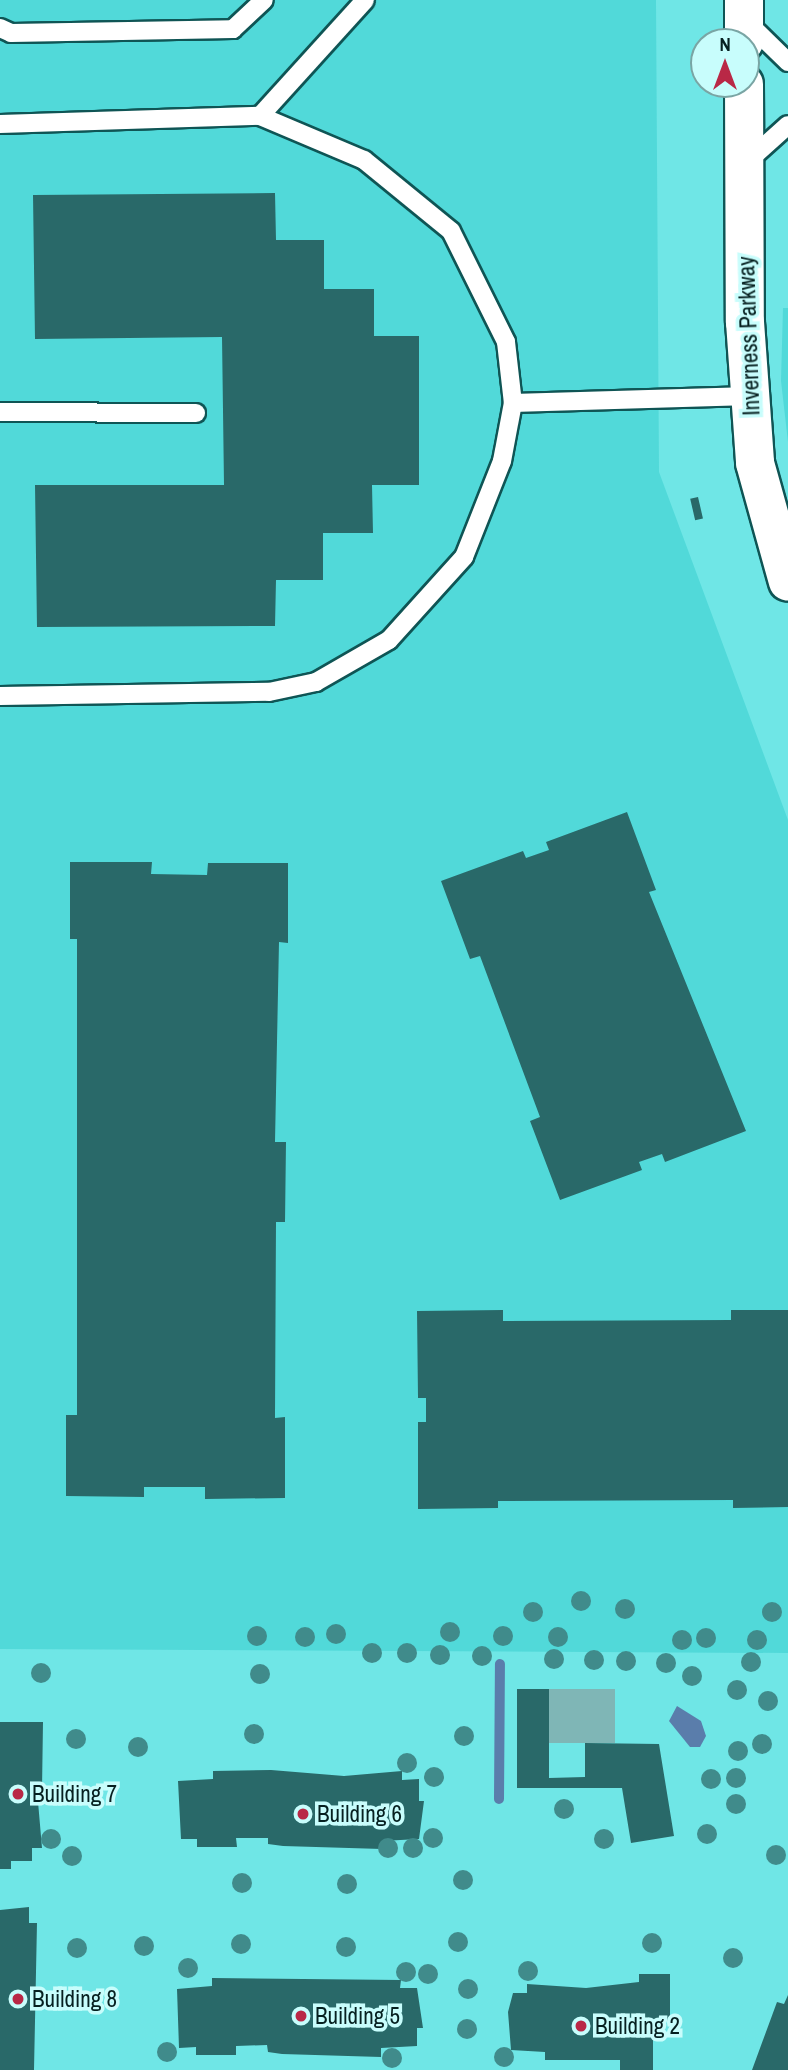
<!DOCTYPE html>
<style>
body{margin:0}
#map{position:relative;width:788px;height:2070px;overflow:hidden;background:#6fe6e6;font-family:"Archivo Narrow",sans-serif}
div>[style]{position:absolute}
.built>*{inset:0;background:#51d9d9}
.green>*{inset:0;background:#7fb6b6;transform-origin:0 0}
.water>*{inset:0;background:#5a7dab}
.stream>*{height:10px;margin:-5px;padding:0 5px;transform-origin:5px;border-radius:5px;background:#5a7dab}
.building>*{inset:0;background:#296969;transform-origin:0 0}
.roads{filter:drop-shadow(2px 0 #0f5555) drop-shadow(-2px 0 #0f5555) drop-shadow(0 2px #0f5555) drop-shadow(0 -2px #0f5555)}
.service>*{height:18px;margin:-9px;padding:0 9px;transform-origin:9px;border-radius:9px;background:#fff}
.secondary>*{height:38px;margin:-19px;padding:0 19px;transform-origin:19px;border-radius:19px;background:#fff}
.trees>*{width:20px;height:20px;margin:-10px;border-radius:50%;background:#408b8b}
.dots>*{width:19px;height:19px;translate:-50% -50%;box-sizing:border-box;border:4px solid #c8fdfc;border-radius:50%}
span{translate:-50% -50%;white-space:nowrap;text-align:center;line-height:1.15;-webkit-text-stroke:7px #c8fdfc;paint-order:stroke}
.street-label{font-size:23px;color:#062020}
.poi-label{font-size:23px;color:#062020}
.left{translate:0 -50%;text-align:left}
.north{position:absolute;left:690px;top:28px;width:70px;height:70px;box-sizing:border-box;background:#c8fdfc;border:2px solid #7aa5a4;border-radius:50%;rotate:0deg;font-size:19px;font-weight:700;line-height:28px;text-align:center;color:#062020}
.north::after{content:'';display:block;margin:auto;width:24px;height:32px;background:#b92846;clip-path:polygon(50% 0,100% 100%,50% 72%,0 100%)}
</style>
<div id="map">
<div class="built">
<i style="clip-path:polygon(0 0,656px 0,659px 472px,788px 820px,788px 1653px,0 1649px)"></i>
<i style="clip-path:polygon(783px 308px,788px 308px,788px 442px,781px 381px)"></i>
</div>
<div class="green">
<i style="left:549px;top:1689px;width:66px;height:54px"></i>
</div>
<div class="water">
<i style="clip-path:polygon(677px 1706px,701px 1721px,706px 1736px,700px 1747px,690px 1747px,669px 1721px)"></i>
</div>
<div class="stream">
<i style="left:499px;top:1799px;width:135px;rotate:-89.6deg"></i>
</div>
<div class="building">
<i style="clip-path:polygon(275px 193px,276px 240px,324px 240px,324px 289px,374px 289px,374px 336px,419px 336px,419px 485px,372px 485px,373px 533px,323px 533px,323px 580px,276px 580px,275px 626px,37px 627px,35px 485px,224px 485px,222px 337px,35px 339px,33px 195px)"></i>
<i style="left:698px;top:497px;width:22px;height:8px;rotate:77deg"></i>
<i style="clip-path:polygon(627px 812px,656px 890px,649px 892px,746px 1131px,665px 1162px,662px 1154px,639px 1162px,642px 1170px,560px 1200px,530px 1121px,540px 1117px,480px 956px,470px 959px,441px 881px,523px 851px,526px 858px,549px 850px,546px 842px)"></i>
<i style="clip-path:polygon(70px 862px,152px 862px,151px 874px,207px 875px,208px 863px,288px 863px,288px 943px,279px 942px,275px 1142px,286px 1142px,285px 1222px,276px 1222px,275px 1418px,285px 1417px,285px 1498px,205px 1499px,205px 1487px,144px 1487px,144px 1497px,66px 1496px,66px 1415px,77px 1415px,77px 939px,70px 939px)"></i>
<i style="clip-path:polygon(503px 1310px,503px 1321px,731px 1320px,731px 1310px,788px 1310px,788px 1507px,733px 1508px,733px 1500px,498px 1501px,498px 1508px,418px 1509px,418px 1422px,426px 1422px,426px 1398px,418px 1398px,417px 1311px)"></i>
<i style="clip-path:polygon(517px 1689px,549px 1689px,549px 1778px,585px 1777px,585px 1743px,659px 1744px,674px 1836px,631px 1843px,622px 1788px,517px 1788px)"></i>
<i style="clip-path:polygon(0 1722px,43px 1722px,42px 1790px,37px 1790px,42px 1848px,32px 1848px,32px 1861px,11px 1861px,11px 1869px,0 1869px)"></i>
<i style="clip-path:polygon(271px 1770px,344px 1776px,402px 1771px,402px 1780px,419px 1779px,419px 1801px,424px 1801px,419px 1839px,382px 1841px,382px 1849px,283px 1846px,268px 1844px,268px 1838px,236px 1838px,237px 1847px,197px 1847px,197px 1839px,181px 1839px,178px 1781px,213px 1779px,213px 1771px)"></i>
<i style="clip-path:polygon(29px 1907px,29px 1923px,37px 1923px,34px 2070px,0 2070px,0 1910px)"></i>
<i style="clip-path:polygon(639px 1974px,670px 1974px,670px 2021px,653px 2022px,653px 2070px,620px 2070px,620px 2060px,545px 2060px,545px 2052px,511px 2050px,508px 2012px,513px 1993px,527px 1993px,527px 1984px,586px 1988px,639px 1982px)"></i>
<i style="clip-path:polygon(212px 1978px,401px 1980px,400px 1988px,417px 1988px,423px 2028px,417px 2028px,417px 2046px,381px 2048px,381px 2057px,282px 2054px,268px 2052px,267px 2045px,236px 2046px,236px 2055px,196px 2055px,196px 2047px,179px 2048px,177px 1989px,212px 1986px)"></i>
<i style="clip-path:polygon(788px 1995px,788px 2070px,752px 2070px,777px 2002px,784px 2004px)"></i>
</div>
<div class="roads">
<div class="service">
<i style="left:748px;top:23px;width:56px;rotate:44.3deg"></i>
<i style="left:0;top:28px;width:12px;rotate:24deg"></i>
<i style="left:11px;top:33px;width:222px;rotate:-1deg"></i>
<i style="left:233px;top:29px;width:42px;rotate:-43.1deg"></i>
<i style="left:260px;top:116px;width:113px;rotate:22.9deg"></i>
<i style="left:364px;top:160px;width:112px;rotate:39.2deg"></i>
<i style="left:451px;top:231px;width:124px;rotate:63.6deg"></i>
<i style="left:506px;top:342px;width:61px;rotate:83.5deg"></i>
<i style="left:0;top:124px;width:260px;rotate:-1.8deg"></i>
<i style="left:260px;top:116px;width:156px;rotate:-47.8deg"></i>
<i style="left:749px;top:160px;width:52px;rotate:-41.9deg"></i>
<i style="left:0;top:412px;width:196px;rotate:0.3deg"></i>
<i style="left:0;top:696px;width:269px;rotate:-0.9deg"></i>
<i style="left:269px;top:692px;width:48px;rotate:-12deg"></i>
<i style="left:316px;top:682px;width:84px;rotate:-29.9deg"></i>
<i style="left:389px;top:640px;width:112px;rotate:-47.9deg"></i>
<i style="left:464px;top:557px;width:103px;rotate:-68.4deg"></i>
<i style="left:502px;top:461px;width:59px;rotate:-79.3deg"></i>
<i style="left:513px;top:403px;width:237px;rotate:-1.7deg"></i>
</div>
<div class="secondary">
<i style="left:744px;top:0;width:42px;rotate:90deg"></i>
<i style="left:744px;top:84px;width:238px;rotate:89.8deg"></i>
<i style="left:745px;top:322px;width:141px;rotate:85.9deg"></i>
<i style="left:755px;top:463px;width:123px;rotate:74.5deg"></i>
</div>
</div>
<div class="trees">
<i style="left:581px;top:1601px"></i>
<i style="left:625px;top:1609px"></i>
<i style="left:533px;top:1612px"></i>
<i style="left:772px;top:1612px"></i>
<i style="left:450px;top:1632px"></i>
<i style="left:336px;top:1634px"></i>
<i style="left:257px;top:1636px"></i>
<i style="left:503px;top:1636px"></i>
<i style="left:305px;top:1637px"></i>
<i style="left:558px;top:1637px"></i>
<i style="left:706px;top:1638px"></i>
<i style="left:682px;top:1640px"></i>
<i style="left:757px;top:1640px"></i>
<i style="left:372px;top:1653px"></i>
<i style="left:407px;top:1653px"></i>
<i style="left:440px;top:1655px"></i>
<i style="left:482px;top:1656px"></i>
<i style="left:554px;top:1659px"></i>
<i style="left:594px;top:1660px"></i>
<i style="left:626px;top:1661px"></i>
<i style="left:751px;top:1662px"></i>
<i style="left:666px;top:1663px"></i>
<i style="left:41px;top:1673px"></i>
<i style="left:260px;top:1674px"></i>
<i style="left:692px;top:1676px"></i>
<i style="left:737px;top:1690px"></i>
<i style="left:768px;top:1701px"></i>
<i style="left:254px;top:1734px"></i>
<i style="left:464px;top:1736px"></i>
<i style="left:76px;top:1739px"></i>
<i style="left:762px;top:1744px"></i>
<i style="left:138px;top:1747px"></i>
<i style="left:738px;top:1751px"></i>
<i style="left:407px;top:1763px"></i>
<i style="left:434px;top:1777px"></i>
<i style="left:736px;top:1778px"></i>
<i style="left:711px;top:1779px"></i>
<i style="left:736px;top:1804px"></i>
<i style="left:564px;top:1809px"></i>
<i style="left:707px;top:1834px"></i>
<i style="left:433px;top:1838px"></i>
<i style="left:51px;top:1839px"></i>
<i style="left:604px;top:1839px"></i>
<i style="left:388px;top:1848px"></i>
<i style="left:413px;top:1848px"></i>
<i style="left:776px;top:1855px"></i>
<i style="left:72px;top:1856px"></i>
<i style="left:463px;top:1880px"></i>
<i style="left:242px;top:1883px"></i>
<i style="left:347px;top:1884px"></i>
<i style="left:458px;top:1942px"></i>
<i style="left:652px;top:1943px"></i>
<i style="left:241px;top:1944px"></i>
<i style="left:144px;top:1946px"></i>
<i style="left:346px;top:1947px"></i>
<i style="left:77px;top:1948px"></i>
<i style="left:733px;top:1958px"></i>
<i style="left:188px;top:1968px"></i>
<i style="left:528px;top:1971px"></i>
<i style="left:406px;top:1972px"></i>
<i style="left:428px;top:1974px"></i>
<i style="left:468px;top:1989px"></i>
<i style="left:467px;top:2029px"></i>
<i style="left:167px;top:2052px"></i>
<i style="left:504px;top:2057px"></i>
<i style="left:392px;top:2058px"></i>
</div>
<div class="dots">
<i style="left:18px;top:1794px;background:#b92846"></i>
<i style="left:303px;top:1814px;background:#b92846"></i>
<i style="left:18px;top:1999px;background:#b92846"></i>
<i style="left:301px;top:2016px;background:#b92846"></i>
<i style="left:581px;top:2026px;background:#b92846"></i>
</div>
<div class="street-label">
<span style="left:749px;top:336px;rotate:-92deg">Inverness Parkway</span>
</div>
<div class="poi-label">
<span class="left" style="left:32px;top:1794px">Building 7</span>
<span class="left" style="left:317px;top:1814px">Building 6</span>
<span class="left" style="left:32px;top:1999px">Building 8</span>
<span class="left" style="left:315px;top:2016px">Building 5</span>
<span class="left" style="left:595px;top:2026px">Building 2</span>
</div>
<div class="north">N</div>
</div>
